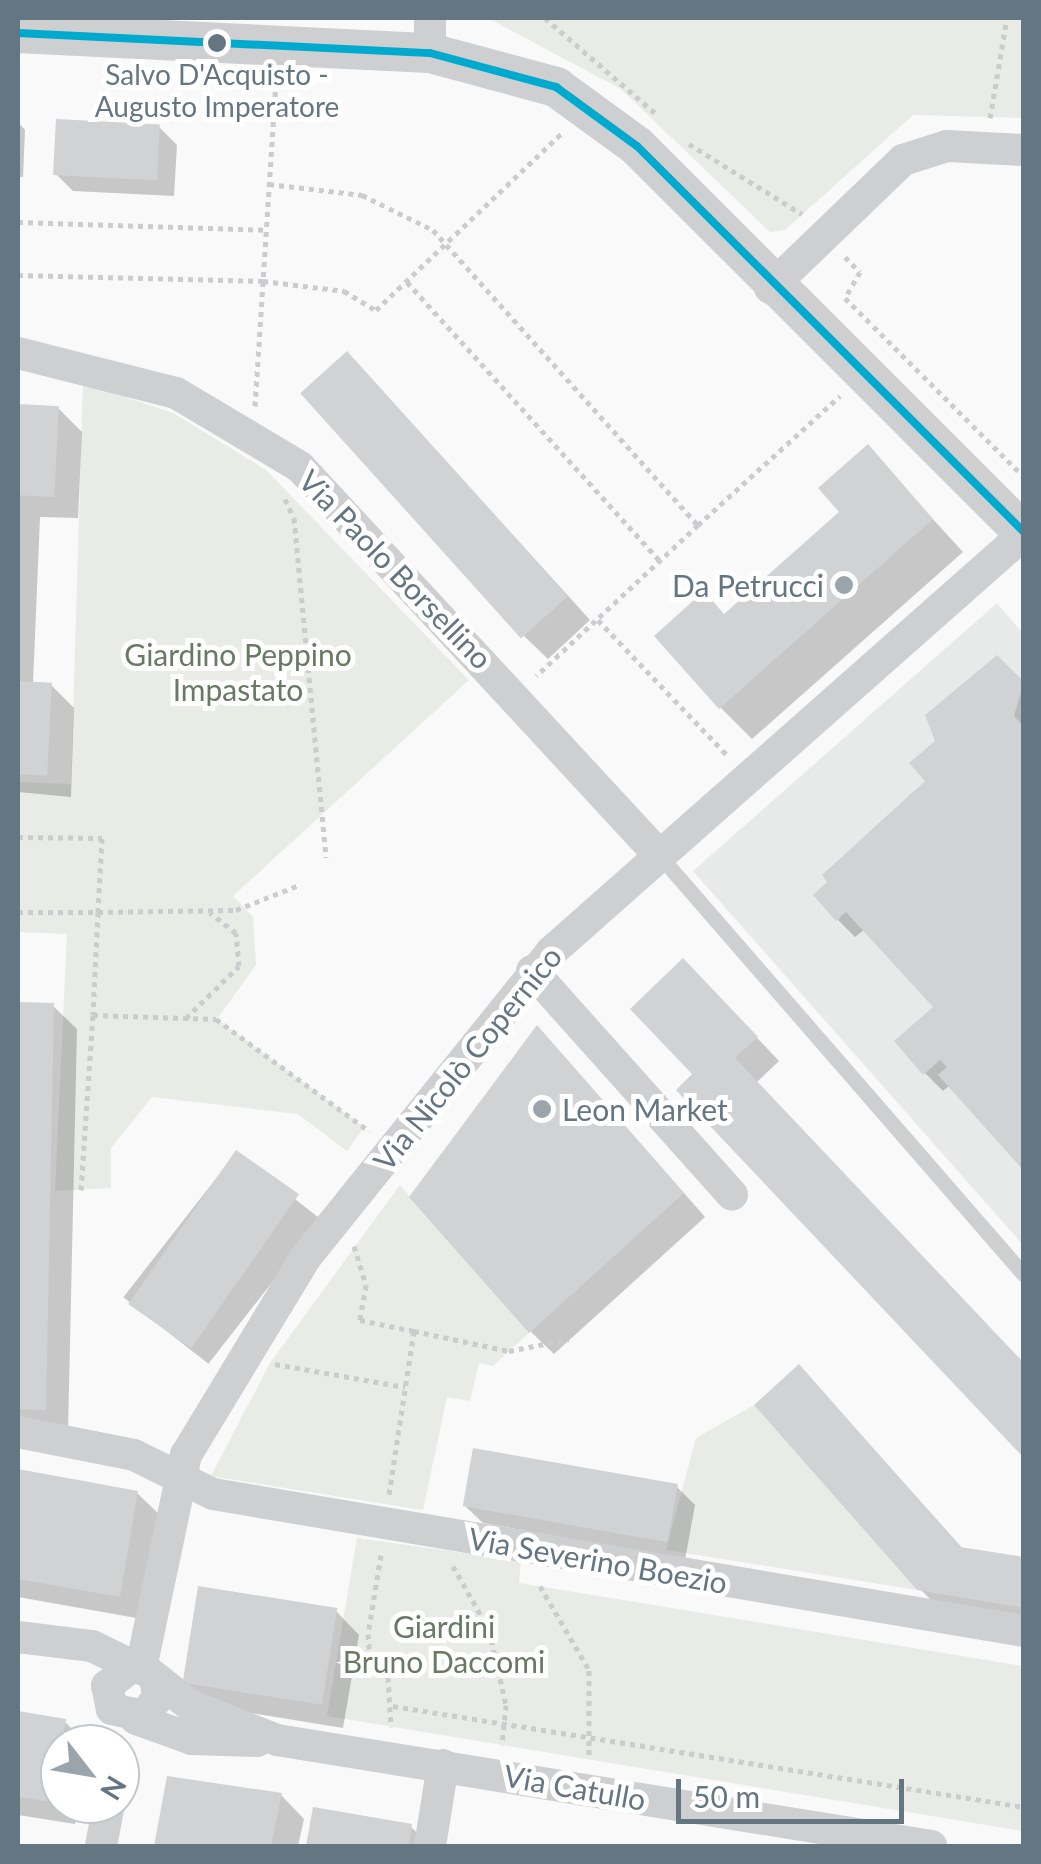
<!DOCTYPE html>
<meta charset="utf-8">
<style>
body{margin:0}
#map{position:relative;width:1041px;height:1864px;overflow:hidden;background:#f9f9f9;font-family:Lato,sans-serif}
div>[style]{position:absolute}
.built>*{inset:0;background:#e8e9e9}
.green>*{inset:0;background:#e8ebe6}
.shadow>*{inset:0;background:#0003;transform-origin:0 0}
.building>*{inset:0;background:#d0d2d3;transform-origin:0 0}
.path>*{height:5px;margin-top:-2.5px;transform-origin:0;background:repeating-linear-gradient(90deg,#cbcccd 0 5px,transparent 0 10px)}
.service>*{height:15px;margin:-7.5px;padding:0 7.5px;transform-origin:7.5px;border-radius:7.5px;background:#cecfd0}
.minor>*{height:32px;margin:-16px;padding:0 16px;transform-origin:16px;border-radius:16px;background:#cecfd0}
.tertiary>*{height:40px;margin:-20px;padding:0 20px;transform-origin:20px;border-radius:20px;background:#cecfd0}
.bus-1>*{height:8px;margin:-4px;padding:0 4px;transform-origin:4px;border-radius:4px;background:#00a9ce}
.dots>*{width:28px;height:28px;translate:-50% -50%;box-sizing:border-box;border:5px solid #fff;border-radius:50%}
span{translate:-50% -50%;white-space:nowrap;text-align:center;line-height:1.15;-webkit-text-stroke:10px #fff;paint-order:stroke}
.bus-label{font-size:28px;color:#657683}
.street-label{font-size:30px;color:#657683}
.poi-label{font-size:30px;color:#657683}
.right{translate:-100% -50%;text-align:right}
.left{translate:0 -50%;text-align:left}
.park-label{font-size:30px;color:#687a64}
.frame{position:absolute;inset:0;border:20px solid #657683;pointer-events:none}
.north{position:absolute;left:40px;top:1724px;width:100px;height:100px;box-sizing:border-box;background:#fff;border:2px solid #c1c8cd;border-radius:50%;rotate:121deg;font-size:28px;font-weight:700;line-height:40px;text-align:center;color:#657683}
.north::after{content:'';display:block;margin:auto;width:35px;height:45px;background:#99a4ac;clip-path:polygon(50% 0,100% 100%,50% 72%,0 100%)}
.scale{position:absolute;left:676px;top:1779px;width:228px;height:45px;box-sizing:border-box;border:5px solid #657683;border-top:0;padding-left:12px;font-size:30px;line-height:35px;white-space:nowrap;color:#657683;-webkit-text-stroke:8px #fff;paint-order:stroke}
</style>
<div id="map">
<div class="built">
<i style="clip-path:polygon(997px 603px,1024px 635px,1023px 1245px,693px 871px)"></i>
</div>
<div class="green">
<i style="clip-path:polygon(488px 18px,1023px 18px,1023px 118px,913px 115px,785px 230px,770px 232px,621px 89px)"></i>
<i style="clip-path:polygon(83px 383px,173px 413px,266px 470px,469px 680px,233px 896px,253px 917px,256px 965px,217px 1019px,364px 1127px,347px 1151px,298px 1114px,152px 1097px,111px 1148px,111px 1188px,55px 1191px,67px 934px,18px 932px,18px 782px,71px 784px)"></i>
<i style="clip-path:polygon(400px 1185px,529px 1333px,493px 1366px,479px 1363px,470px 1401px,447px 1397px,423px 1510px,211px 1476px,270px 1363px)"></i>
<i style="clip-path:polygon(754px 1405px,917px 1590px,666px 1550px,696px 1438px)"></i>
<i style="clip-path:polygon(357px 1538px,521px 1561px,519px 1583px,1023px 1666px,1023px 1831px,327px 1716px)"></i>
</div>
<div class="shadow">
<i style="clip-path:polygon(18px 122px,25px 130px,23px 177px,18px 177px)"></i>
<i style="clip-path:polygon(159px 127px,177px 145px,174px 196px,73px 191px,56px 174px)"></i>
<i style="clip-path:polygon(370px 377px,590px 620px,548px 659px,524px 636px)"></i>
<i style="clip-path:polygon(18px 407px,58px 408px,82px 432px,78px 518px,40px 517px,33px 684px,51px 685px,74px 708px,71px 797px,18px 792px)"></i>
<i style="clip-path:polygon(868px 448px,963px 552px,752px 739px,720px 707px,725px 616px,842px 512px)"></i>
<i style="clip-path:polygon(997px 658px,1024px 685px,1024px 1167px,950px 1085px,943px 1091px,925px 1073px,936px 1007px,865px 929px,855px 937px,838px 920px,929px 782px,938px 741px)"></i>
<i style="clip-path:polygon(707px 985px,779px 1061px,756px 1083px,696px 1074px)"></i>
<i style="clip-path:polygon(18px 1005px,53px 1006px,77px 1029px,68px 1432px,18px 1431px)"></i>
<i style="clip-path:polygon(560px 1052px,705px 1217px,554px 1354px,530px 1331px)"></i>
<i style="left:236px;top:1153px;width:108px;height:183px;rotate:38deg"></i>
<i style="clip-path:polygon(822px 1391px,963px 1549px,1024px 1560px,1024px 1626px,943px 1612px,919px 1588px)"></i>
<i style="clip-path:polygon(18px 1472px,137px 1493px,161px 1516px,142px 1619px,18px 1597px)"></i>
<i style="clip-path:polygon(677px 1487px,695px 1505px,685px 1560px,483px 1523px,465px 1506px)"></i>
<i style="clip-path:polygon(336px 1611px,359px 1635px,343px 1728px,208px 1706px,184px 1682px)"></i>
<i style="clip-path:polygon(18px 1714px,64px 1721px,87px 1744px,60px 1744px,60px 1804px,78px 1804px,75px 1824px,18px 1815px)"></i>
<i style="clip-path:polygon(169px 1779px,281px 1795px,304px 1819px,298px 1846px,157px 1846px)"></i>
<i style="clip-path:polygon(315px 1810px,411px 1827px,431px 1846px,309px 1846px)"></i>
</div>
<div class="building">
<i style="left:56px;top:119px;width:104px;height:56px;rotate:3deg"></i>
<i style="left:347px;top:351px;width:330px;height:63px;rotate:48deg"></i>
<i style="left:18px;top:404px;width:41px;height:91px;rotate:3deg"></i>
<i style="clip-path:polygon(868px 444px,933px 519px,719px 709px,654px 636px,704px 591px,724px 614px,839px 512px,818px 488px)"></i>
<i style="clip-path:polygon(997px 655px,1024px 682px,1014px 716px,1024px 727px,1024px 1171px,938px 1075px,947px 1067px,940px 1060px,923px 1075px,894px 1041px,933px 1007px,846px 912px,836px 921px,813px 895px,827px 882px,822px 875px,925px 781px,909px 763px,935px 741px,925px 715px)"></i>
<i style="left:18px;top:681px;width:34px;height:93px;rotate:3deg"></i>
<i style="clip-path:polygon(683px 958px,758px 1037px,735px 1058px,1024px 1363px,1024px 1458px,676px 1090px,692px 1074px,630px 1009px)"></i>
<i style="clip-path:polygon(18px 1002px,54px 1003px,46px 1410px,18px 1409px)"></i>
<i style="clip-path:polygon(537px 1025px,684px 1193px,529px 1333px,409px 1197px)"></i>
<i style="left:236px;top:1150px;width:77px;height:188px;rotate:35deg"></i>
<i style="clip-path:polygon(799px 1364px,960px 1547px,1024px 1557px,1024px 1608px,917px 1590px,754px 1405px)"></i>
<i style="left:473px;top:1448px;width:208px;height:59px;rotate:10deg"></i>
<i style="clip-path:polygon(18px 1469px,138px 1491px,120px 1597px,18px 1579px)"></i>
<i style="left:198px;top:1586px;width:141px;height:98px;rotate:9deg"></i>
<i style="clip-path:polygon(18px 1711px,66px 1719px,52px 1802px,18px 1797px)"></i>
<i style="clip-path:polygon(167px 1776px,282px 1793px,271px 1846px,154px 1846px)"></i>
<i style="clip-path:polygon(313px 1807px,412px 1824px,409px 1846px,306px 1846px)"></i>
</div>
<div class="path">
<i style="left:545px;top:18px;width:145px;rotate:40.8deg"></i>
<i style="left:990px;top:118px;width:101px;rotate:-80.4deg"></i>
<i style="left:689px;top:144px;width:133px;rotate:31.8deg"></i>
<i style="left:269px;top:184px;width:94px;rotate:6.7deg"></i>
<i style="left:362px;top:195px;width:79px;rotate:26.2deg"></i>
<i style="left:433px;top:230px;width:397px;rotate:48.1deg"></i>
<i style="left:698px;top:525px;width:221px;rotate:137deg"></i>
<i style="left:18px;top:222px;width:248px;rotate:1.8deg"></i>
<i style="left:845px;top:257px;width:21px;rotate:45deg"></i>
<i style="left:860px;top:272px;width:30px;rotate:120deg"></i>
<i style="left:845px;top:298px;width:253px;rotate:45deg"></i>
<i style="left:18px;top:275px;width:245px;rotate:1.4deg"></i>
<i style="left:263px;top:281px;width:82px;rotate:7deg"></i>
<i style="left:344px;top:291px;width:37px;rotate:31deg"></i>
<i style="left:376px;top:310px;width:257px;rotate:-43.6deg"></i>
<i style="left:407px;top:282px;width:377px;rotate:47.8deg"></i>
<i style="left:255px;top:406px;width:330px;rotate:-86.3deg"></i>
<i style="left:285px;top:499px;width:21px;rotate:65deg"></i>
<i style="left:294px;top:518px;width:341px;rotate:84.6deg"></i>
<i style="left:698px;top:525px;width:192px;rotate:-42.3deg"></i>
<i style="left:598px;top:620px;width:187px;rotate:46.3deg"></i>
<i style="left:18px;top:837px;width:84px;rotate:0.7deg"></i>
<i style="left:102px;top:838px;width:74px;rotate:93.1deg"></i>
<i style="left:98px;top:912px;width:138px;rotate:-0.8deg"></i>
<i style="left:236px;top:910px;width:68px;rotate:-21.6deg"></i>
<i style="left:18px;top:912px;width:80px"></i>
<i style="left:98px;top:912px;width:103px;rotate:92.8deg"></i>
<i style="left:93px;top:1015px;width:123px;rotate:1.9deg"></i>
<i style="left:216px;top:1019px;width:190px;rotate:36.2deg"></i>
<i style="left:186px;top:1018px;width:74px;rotate:-44.5deg"></i>
<i style="left:239px;top:966px;width:33px;rotate:-95deg"></i>
<i style="left:236px;top:933px;width:33px;rotate:-142deg"></i>
<i style="left:81px;top:1190px;width:175px;rotate:-86.1deg"></i>
<i style="left:354px;top:1246px;width:41px;rotate:72.9deg"></i>
<i style="left:366px;top:1285px;width:36px;rotate:100deg"></i>
<i style="left:360px;top:1320px;width:55px;rotate:11.5deg"></i>
<i style="left:414px;top:1331px;width:166px;rotate:98.7deg"></i>
<i style="left:414px;top:1331px;width:97px;rotate:11.9deg"></i>
<i style="left:509px;top:1351px;width:61px;rotate:-11.3deg"></i>
<i style="left:275px;top:1364px;width:132px;rotate:10deg"></i>
<i style="left:381px;top:1555px;width:80px;rotate:99.3deg"></i>
<i style="left:368px;top:1634px;width:21px;rotate:85deg"></i>
<i style="left:370px;top:1655px;width:28px;rotate:51deg"></i>
<i style="left:388px;top:1677px;width:50px;rotate:86.6deg"></i>
<i style="left:453px;top:1566px;width:73px;rotate:60.6deg"></i>
<i style="left:489px;top:1630px;width:77px;rotate:77.2deg"></i>
<i style="left:506px;top:1705px;width:40px;rotate:95.7deg"></i>
<i style="left:540px;top:1586px;width:97px;rotate:59.7deg"></i>
<i style="left:589px;top:1670px;width:89px;rotate:90deg"></i>
<i style="left:393px;top:1706px;width:639px;rotate:9.09deg"></i>
</div>
<div class="service">
<i style="left:659px;top:855px;width:556px;rotate:49.01deg"></i>
</div>
<div class="minor">
<i style="left:430px;top:53px;width:35px;rotate:-90deg"></i>
<i style="left:770px;top:288px;width:185px;rotate:-43.9deg"></i>
<i style="left:903px;top:160px;width:46px;rotate:-17.7deg"></i>
<i style="left:947px;top:146px;width:77px;rotate:3deg"></i>
<i style="left:18px;top:353px;width:163px;rotate:14.2deg"></i>
<i style="left:176px;top:393px;width:144px;rotate:30.8deg"></i>
<i style="left:300px;top:467px;width:529px;rotate:47.22deg"></i>
<i style="left:532px;top:971px;width:300px;rotate:48.2deg"></i>
<i style="left:18px;top:1432px;width:118px;rotate:11.2deg"></i>
<i style="left:134px;top:1455px;width:88px;rotate:26.3deg"></i>
<i style="left:213px;top:1494px;width:822px;rotate:9.59deg"></i>
<i style="left:18px;top:1637px;width:75px;rotate:6.9deg"></i>
<i style="left:92px;top:1646px;width:46px;rotate:26deg"></i>
<i style="left:141px;top:1668px;width:218px;rotate:-78.1deg"></i>
<i style="left:186px;top:1455px;width:232px;rotate:-58.8deg"></i>
<i style="left:306px;top:1257px;width:391px;rotate:-51.2deg"></i>
<i style="left:551px;top:952px;width:631px;rotate:-41.47deg"></i>
<i style="left:156px;top:1681px;width:16px;rotate:83deg"></i>
<i style="left:158px;top:1697px;width:24px;rotate:126deg"></i>
<i style="left:144px;top:1716px;width:33px;rotate:-168deg"></i>
<i style="left:112px;top:1709px;width:24px;rotate:-102deg"></i>
<i style="left:107px;top:1686px;width:33px;rotate:-38deg"></i>
<i style="left:133px;top:1666px;width:15px;rotate:20deg"></i>
<i style="left:147px;top:1671px;width:56px;rotate:38.5deg"></i>
<i style="left:191px;top:1706px;width:92px;rotate:21.6deg"></i>
<i style="left:277px;top:1740px;width:663px;rotate:9.21deg"></i>
<i style="left:136px;top:1719px;width:59px;rotate:19.7deg"></i>
<i style="left:192px;top:1739px;width:65px;rotate:1.8deg"></i>
<i style="left:101px;top:1846px;width:43px;rotate:-79.2deg"></i>
<i style="left:430px;top:1846px;width:82px;rotate:-80.9deg"></i>
</div>
<div class="tertiary">
<i style="left:18px;top:33px;width:412px;rotate:2.8deg"></i>
<i style="left:430px;top:53px;width:131px;rotate:15.1deg"></i>
<i style="left:556px;top:87px;width:100px;rotate:36.1deg"></i>
<i style="left:637px;top:146px;width:547px;rotate:45deg"></i>
</div>
<div class="bus-1">
<i style="left:18px;top:33px;width:412px;rotate:2.8deg"></i>
<i style="left:430px;top:53px;width:131px;rotate:15.1deg"></i>
<i style="left:556px;top:87px;width:100px;rotate:36.1deg"></i>
<i style="left:637px;top:146px;width:547px;rotate:44.93deg"></i>
</div>
<div class="dots">
<i style="left:217px;top:43px;background:#657683"></i>
<i style="left:844px;top:585px;background:#99a4ac"></i>
<i style="left:542px;top:1109px;background:#99a4ac"></i>
</div>
<div class="bus-label">
<span style="left:217px;top:90px">Salvo D'Acquisto -<br>Augusto Imperatore</span>
</div>
<div class="street-label">
<span style="left:396px;top:569px;rotate:46deg">Via Paolo Borsellino</span>
<span style="left:467px;top:1058px;rotate:-51deg">Via Nicolò Copernico</span>
<span style="left:598px;top:1560px;rotate:10deg">Via Severino Boezio</span>
<span style="left:575px;top:1787px;rotate:10deg">Via Catullo</span>
</div>
<div class="poi-label">
<span class="right" style="left:824px;top:585px">Da Petrucci</span>
<span class="left" style="left:562px;top:1109px">Leon Market</span>
</div>
<div class="park-label">
<span style="left:238px;top:671px">Giardino Peppino<br>Impastato</span>
<span style="left:444px;top:1643px">Giardini<br>Bruno Daccomi</span>
</div>
<div class="frame"></div>
<div class="north">N</div>
<div class="scale">50 m</div>
</div>
